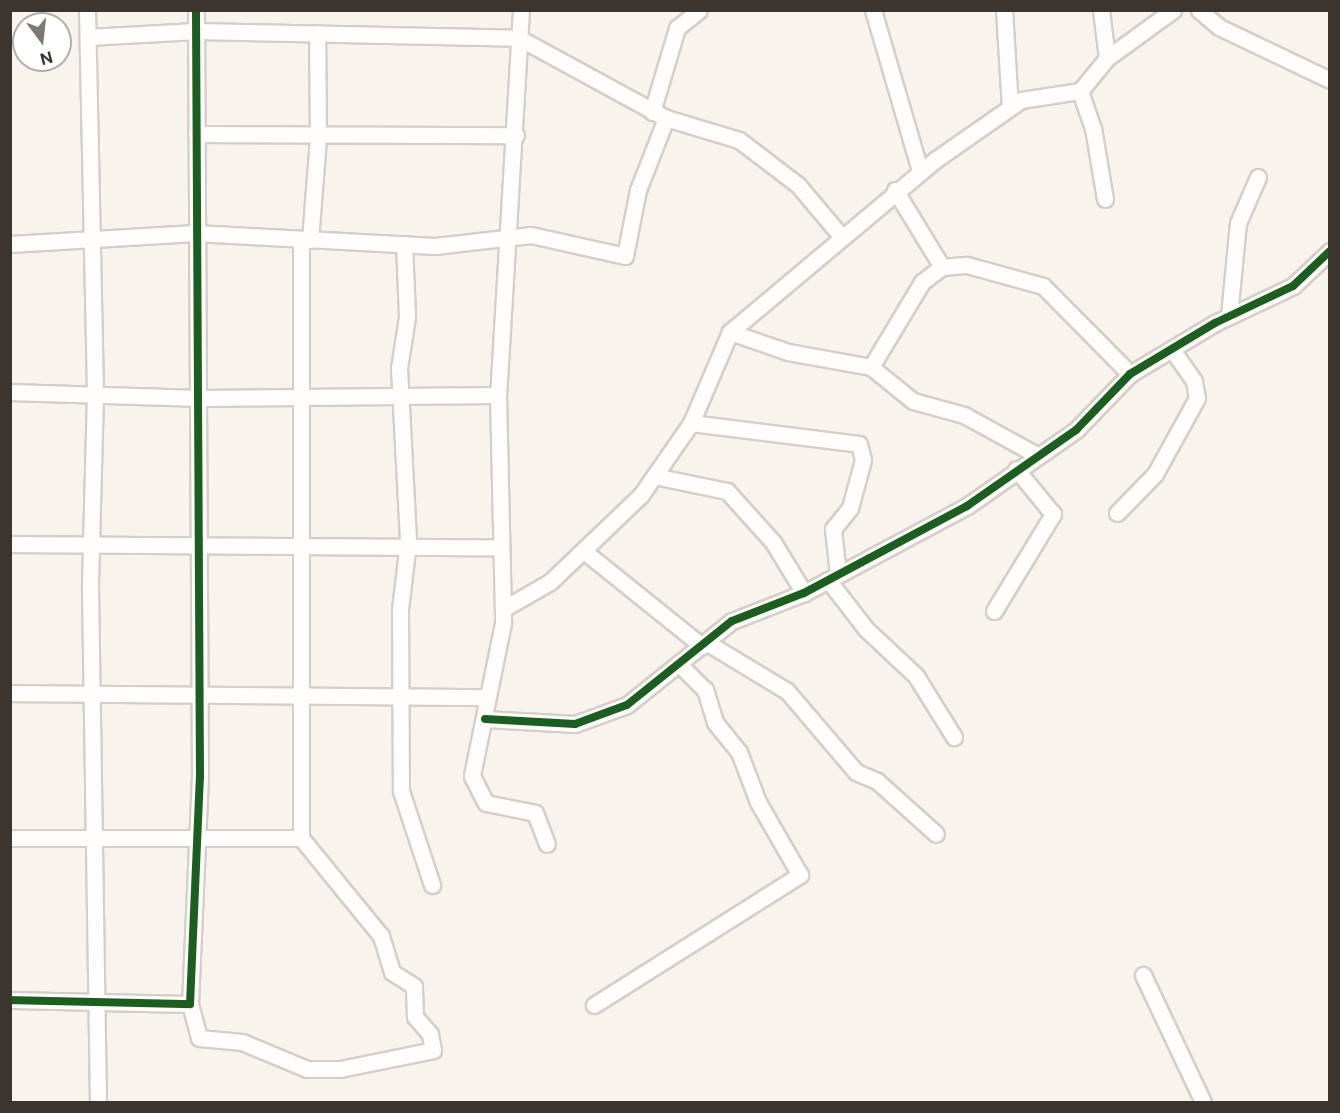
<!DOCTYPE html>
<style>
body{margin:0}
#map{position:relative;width:1340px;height:1113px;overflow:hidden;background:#f9f3ee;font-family:"Public Sans",sans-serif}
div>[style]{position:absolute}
.roads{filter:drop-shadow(2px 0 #d5cfca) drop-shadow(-2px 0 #d5cfca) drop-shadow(0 2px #d5cfca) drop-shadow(0 -2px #d5cfca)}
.minor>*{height:15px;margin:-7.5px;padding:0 7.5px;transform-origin:7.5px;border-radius:7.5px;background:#fefdfc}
.cycleway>*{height:8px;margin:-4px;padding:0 4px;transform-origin:4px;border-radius:4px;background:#1b5e20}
span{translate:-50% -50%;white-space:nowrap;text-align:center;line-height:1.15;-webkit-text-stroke:4.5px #fff;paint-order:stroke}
.frame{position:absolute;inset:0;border:12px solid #3b342f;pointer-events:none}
.north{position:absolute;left:12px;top:12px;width:60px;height:60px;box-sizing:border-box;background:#fff;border:2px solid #b1aeac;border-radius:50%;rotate:165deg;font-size:16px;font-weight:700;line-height:24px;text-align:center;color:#3b342f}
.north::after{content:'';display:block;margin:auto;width:21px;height:27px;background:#7e7772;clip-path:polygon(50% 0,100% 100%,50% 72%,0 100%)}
</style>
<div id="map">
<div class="roads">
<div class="minor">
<i style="left:87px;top:10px;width:383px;rotate:88.8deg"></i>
<i style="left:95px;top:393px;width:195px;rotate:91.5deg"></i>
<i style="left:90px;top:588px;width:514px;rotate:89.11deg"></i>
<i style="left:521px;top:10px;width:386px;rotate:93.4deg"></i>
<i style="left:498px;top:395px;width:228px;rotate:88.7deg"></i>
<i style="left:503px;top:623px;width:156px;rotate:101.5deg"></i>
<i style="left:472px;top:776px;width:30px;rotate:63deg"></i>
<i style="left:486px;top:803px;width:50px;rotate:11.5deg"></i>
<i style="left:535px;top:813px;width:33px;rotate:69deg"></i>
<i style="left:873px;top:10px;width:168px;rotate:73.7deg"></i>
<i style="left:1004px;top:10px;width:97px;rotate:86.5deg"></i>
<i style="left:1101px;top:10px;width:48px;rotate:82.9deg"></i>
<i style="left:1199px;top:10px;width:26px;rotate:40deg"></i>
<i style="left:1219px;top:27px;width:123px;rotate:25.5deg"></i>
<i style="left:88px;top:37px;width:108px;rotate:-3.2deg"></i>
<i style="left:196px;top:31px;width:323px;rotate:1.2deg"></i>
<i style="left:519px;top:38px;width:167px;rotate:28.6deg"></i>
<i style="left:666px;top:118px;width:76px;rotate:16.8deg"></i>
<i style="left:739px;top:140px;width:74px;rotate:37.3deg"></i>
<i style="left:798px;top:185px;width:67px;rotate:49.9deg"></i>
<i style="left:1080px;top:91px;width:39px;rotate:71deg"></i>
<i style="left:1093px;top:128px;width:72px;rotate:80.4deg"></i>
<i style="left:652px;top:112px;width:88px;rotate:-73.4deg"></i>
<i style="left:677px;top:28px;width:28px;rotate:-39deg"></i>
<i style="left:196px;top:134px;width:320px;rotate:0.2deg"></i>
<i style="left:895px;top:190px;width:90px;rotate:58.6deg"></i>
<i style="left:310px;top:240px;width:102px;rotate:-85.5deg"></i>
<i style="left:318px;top:138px;width:105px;rotate:-90.5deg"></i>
<i style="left:10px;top:244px;width:185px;rotate:-3.4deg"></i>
<i style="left:195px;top:233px;width:240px;rotate:3.1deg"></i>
<i style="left:435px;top:246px;width:97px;rotate:-6.5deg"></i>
<i style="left:531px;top:235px;width:96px;rotate:12.6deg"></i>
<i style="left:625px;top:256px;width:67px;rotate:-78.9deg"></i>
<i style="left:638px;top:190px;width:77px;rotate:-68.7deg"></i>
<i style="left:404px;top:244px;width:73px;rotate:87.6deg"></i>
<i style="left:407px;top:317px;width:52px;rotate:98.9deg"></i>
<i style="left:399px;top:368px;width:174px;rotate:87deg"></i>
<i style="left:408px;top:542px;width:67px;rotate:96.8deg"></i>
<i style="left:400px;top:609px;width:182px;rotate:89.7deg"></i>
<i style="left:401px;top:791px;width:99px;rotate:71.7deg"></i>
<i style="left:1229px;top:316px;width:93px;rotate:-84.5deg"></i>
<i style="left:1238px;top:223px;width:50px;rotate:-66.5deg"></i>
<i style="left:730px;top:332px;width:61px;rotate:19deg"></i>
<i style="left:788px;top:352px;width:84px;rotate:10.2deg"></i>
<i style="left:871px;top:367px;width:54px;rotate:39deg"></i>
<i style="left:913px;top:401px;width:53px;rotate:15.4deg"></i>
<i style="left:964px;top:415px;width:81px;rotate:28.8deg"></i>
<i style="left:871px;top:367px;width:99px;rotate:-59deg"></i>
<i style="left:922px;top:282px;width:25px;rotate:-37deg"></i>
<i style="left:942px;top:267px;width:25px;rotate:-5deg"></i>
<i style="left:967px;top:265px;width:79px;rotate:15.4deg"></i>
<i style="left:1043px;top:286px;width:124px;rotate:45.3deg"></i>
<i style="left:10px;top:392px;width:190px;rotate:1.8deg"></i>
<i style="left:200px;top:398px;width:298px;rotate:-0.6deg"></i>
<i style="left:691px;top:423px;width:169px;rotate:7.1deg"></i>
<i style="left:859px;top:444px;width:16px;rotate:76deg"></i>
<i style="left:863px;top:460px;width:50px;rotate:105.2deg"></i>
<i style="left:850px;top:508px;width:27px;rotate:129deg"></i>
<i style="left:833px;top:529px;width:45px;rotate:83.7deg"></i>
<i style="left:654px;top:476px;width:75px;rotate:11.6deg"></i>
<i style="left:727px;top:491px;width:69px;rotate:48deg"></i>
<i style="left:773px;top:542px;width:60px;rotate:58.7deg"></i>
<i style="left:1117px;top:513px;width:54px;rotate:-45.7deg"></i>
<i style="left:1155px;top:474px;width:87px;rotate:-61.1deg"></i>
<i style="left:1197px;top:398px;width:17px;rotate:-100deg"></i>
<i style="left:1194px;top:381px;width:39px;rotate:-125deg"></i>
<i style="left:10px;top:544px;width:488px;rotate:0.4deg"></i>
<i style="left:585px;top:552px;width:150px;rotate:38.8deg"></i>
<i style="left:828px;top:580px;width:62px;rotate:52.2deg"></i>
<i style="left:866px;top:629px;width:69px;rotate:43.2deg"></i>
<i style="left:916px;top:676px;width:72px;rotate:58.1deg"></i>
<i style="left:503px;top:609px;width:54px;rotate:-29.9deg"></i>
<i style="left:550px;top:582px;width:126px;rotate:-43.7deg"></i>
<i style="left:641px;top:495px;width:88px;rotate:-55.2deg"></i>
<i style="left:691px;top:423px;width:99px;rotate:-66.8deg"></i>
<i style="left:730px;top:332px;width:268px;rotate:-40deg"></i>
<i style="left:935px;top:160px;width:105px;rotate:-34.9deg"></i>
<i style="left:1021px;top:100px;width:60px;rotate:-8.7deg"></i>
<i style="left:1080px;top:91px;width:43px;rotate:-50.7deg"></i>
<i style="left:1107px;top:58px;width:82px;rotate:-36deg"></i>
<i style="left:994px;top:611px;width:114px;rotate:-58.7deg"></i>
<i style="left:1053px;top:514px;width:58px;rotate:-129.4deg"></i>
<i style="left:706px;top:642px;width:95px;rotate:31.2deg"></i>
<i style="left:787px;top:691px;width:106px;rotate:49.6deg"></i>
<i style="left:856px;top:772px;width:23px;rotate:23deg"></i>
<i style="left:877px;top:781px;width:79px;rotate:41.9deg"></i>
<i style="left:10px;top:693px;width:477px;rotate:0.5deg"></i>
<i style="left:485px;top:719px;width:90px;rotate:3.2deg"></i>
<i style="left:575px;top:724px;width:55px;rotate:-20.1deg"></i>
<i style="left:627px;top:705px;width:134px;rotate:-38.7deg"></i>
<i style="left:732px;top:621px;width:77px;rotate:-21.3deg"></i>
<i style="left:804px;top:593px;width:185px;rotate:-28.1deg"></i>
<i style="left:967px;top:506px;width:133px;rotate:-34.9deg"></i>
<i style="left:1076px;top:430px;width:78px;rotate:-46deg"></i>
<i style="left:1130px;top:374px;width:99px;rotate:-31deg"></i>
<i style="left:1215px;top:323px;width:86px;rotate:-25.4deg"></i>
<i style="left:1293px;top:286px;width:51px;rotate:-43.4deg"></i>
<i style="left:10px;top:838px;width:291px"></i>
<i style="left:1143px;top:975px;width:140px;rotate:64.7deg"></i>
<i style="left:10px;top:1000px;width:180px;rotate:1.3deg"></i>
<i style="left:190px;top:1004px;width:227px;rotate:-87.5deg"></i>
<i style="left:200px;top:777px;width:767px;rotate:-90.3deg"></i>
<i style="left:190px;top:1004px;width:35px;rotate:75deg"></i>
<i style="left:199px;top:1038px;width:43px;rotate:5.3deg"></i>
<i style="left:242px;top:1042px;width:70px;rotate:22.6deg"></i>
<i style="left:307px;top:1069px;width:33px"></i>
<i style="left:340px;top:1069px;width:95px;rotate:-11.5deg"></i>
<i style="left:433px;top:1050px;width:16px;rotate:-101deg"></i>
<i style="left:430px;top:1034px;width:23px;rotate:-131deg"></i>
<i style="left:415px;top:1017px;width:31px;rotate:-92deg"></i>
<i style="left:414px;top:986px;width:26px;rotate:-148deg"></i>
<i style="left:392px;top:972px;width:38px;rotate:-107deg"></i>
<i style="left:381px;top:936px;width:127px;rotate:-129.2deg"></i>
<i style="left:301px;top:838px;width:599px;rotate:-90deg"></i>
<i style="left:594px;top:1005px;width:244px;rotate:-32.3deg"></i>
<i style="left:800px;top:875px;width:84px;rotate:-119.9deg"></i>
<i style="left:758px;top:802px;width:53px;rotate:-110.8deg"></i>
<i style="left:739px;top:752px;width:38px;rotate:-129deg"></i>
<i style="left:715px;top:722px;width:34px;rotate:-107deg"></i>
<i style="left:705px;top:690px;width:34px;rotate:-135deg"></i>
</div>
</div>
<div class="cycleway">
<i style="left:485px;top:719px;width:90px;rotate:3.2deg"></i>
<i style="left:575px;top:724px;width:55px;rotate:-20.1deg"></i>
<i style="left:627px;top:705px;width:134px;rotate:-38.7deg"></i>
<i style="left:732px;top:621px;width:77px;rotate:-21.3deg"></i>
<i style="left:804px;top:593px;width:185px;rotate:-28.1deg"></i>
<i style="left:967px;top:506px;width:133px;rotate:-34.9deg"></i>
<i style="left:1076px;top:430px;width:78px;rotate:-46deg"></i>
<i style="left:1130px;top:374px;width:99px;rotate:-31deg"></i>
<i style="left:1215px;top:323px;width:86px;rotate:-25.4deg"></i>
<i style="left:1293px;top:286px;width:51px;rotate:-43.4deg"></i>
<i style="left:10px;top:1000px;width:180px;rotate:1.3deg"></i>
<i style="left:190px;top:1004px;width:227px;rotate:-87.5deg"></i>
<i style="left:200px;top:777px;width:767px;rotate:-90.3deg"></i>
</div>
<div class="frame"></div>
<div class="north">N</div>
</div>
